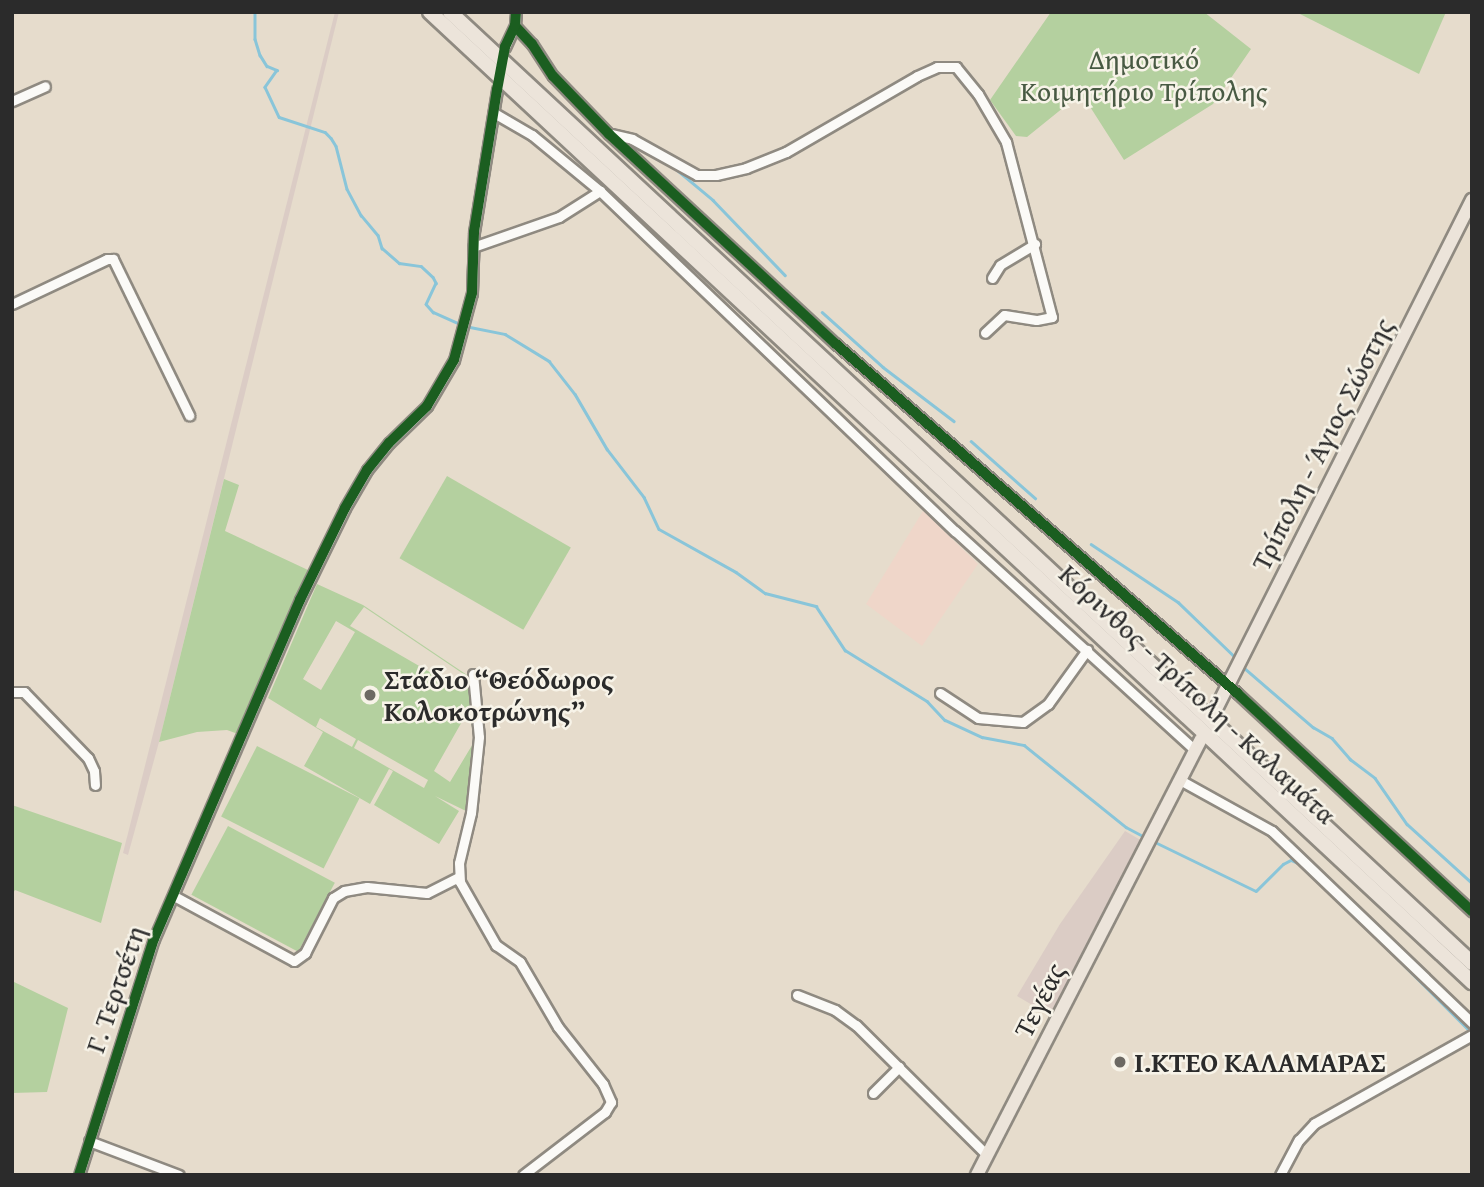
<!DOCTYPE html>
<meta charset="utf-8">
<style>
body{margin:0}
#map{position:relative;width:1484px;height:1187px;overflow:hidden;background:#e6dccc;font-family:"Gentium Book Plus",serif}
div>[style]{position:absolute}
.built>*{inset:0;background:#efd6c9}
.industrial>*{inset:0;background:#dbccc5}
.green>*{inset:0;background:#b4d09f;transform-origin:0 0}
.stream>*{height:2.5px;margin:-1.25px;padding:0 1.25px;transform-origin:1.25px;border-radius:1.25px;background:#89c5d9}
.roads{filter:drop-shadow(2px 0 #8f8a81) drop-shadow(-2px 0 #8f8a81) drop-shadow(0 2px #8f8a81) drop-shadow(0 -2px #8f8a81)}
.minor>*{height:9px;margin:-4.5px;padding:0 4.5px;transform-origin:4.5px;border-radius:4.5px;background:#fbfaf7}
.major>*{height:12px;margin:-6px;padding:0 6px;transform-origin:6px;border-radius:6px;background:#ece4da}
.highway>*{height:14px;margin:-7px;padding:0 7px;transform-origin:7px;border-radius:7px;background:#ece4da}
.cycleway>*{height:10px;margin:-5px;padding:0 5px;transform-origin:5px;border-radius:5px;background:#1b5e20}
.dots>*{width:19px;height:19px;translate:-50% -50%;box-sizing:border-box;border:4px solid #f7f3e8;border-radius:50%}
span{translate:-50% -50%;white-space:nowrap;text-align:center;line-height:1.15;-webkit-text-stroke:5px #f7f3e8;paint-order:stroke}
.park-label{font-size:28px;color:#485a43}
.street-label{font-size:28px;color:#2b2b2b}
.poi-label{font-size:28px;color:#2b2b2b;font-weight:700}
.left{translate:0 -50%;text-align:left}
.frame{position:absolute;inset:0;border:14px solid #2b2b2b;pointer-events:none}
</style>
<div id="map">
<div class="built">
<i style="clip-path:polygon(923px 511px,978px 564px,922px 646px,866px 604px)"></i>
</div>
<div class="industrial">
<i style="clip-path:polygon(335px 12px,339px 12px,159px 742px,128px 855px,123px 853px)"></i>
<i style="clip-path:polygon(1125px 831px,1144px 842px,1051px 1016px,1017px 996px,1060px 924px)"></i>
</div>
<div class="green">
<i style="clip-path:polygon(1051px 12px,1204px 12px,1251px 49px,1213px 104px,1124px 160px,1087px 102px,1079px 95px,1027px 137px,1016px 136px,990px 100px)"></i>
<i style="clip-path:polygon(1296px 12px,1446px 12px,1419px 74px)"></i>
<i style="left:447px;top:476px;width:143px;height:95px;rotate:30deg"></i>
<i style="clip-path:polygon(224px 479px,239px 485px,225px 531px,308px 570px,238px 734px,227px 730px,197px 732px,159px 742px)"></i>
<i style="clip-path:polygon(evenodd,317px 584px,363px 605px,470px 677px,475px 742px,468px 797px,466px 811px,435px 796px,459px 811px,439px 844px,374px 805px,393px 771px,389px 769px,370px 804px,304px 766px,323px 732px,268px 698px,317px 584px,364px 607px,468px 677px,468px 686px,462px 684px,459px 689px,350px 626px,364px 607px,317px 584px,336px 621px,355px 632px,321px 690px,303px 679px,336px 621px,317px 584px,320px 718px,356px 739px,352px 747px,316px 727px,320px 718px,317px 584px,464px 718px,471px 721px,474px 742px,450px 782px,434px 771px,464px 718px,317px 584px,358px 740px,428px 780px,424px 788px,354px 748px,358px 740px)"></i>
<i style="left:257px;top:746px;width:115px;height:79px;rotate:27deg"></i>
<i style="clip-path:polygon(12px 805px,122px 843px,101px 923px,15px 890px,12px 895px)"></i>
<i style="left:228px;top:826px;width:121px;height:78px;rotate:28deg"></i>
<i style="clip-path:polygon(12px 981px,68px 1008px,47px 1092px,12px 1093px)"></i>
</div>
<div class="stream">
<i style="left:255px;top:12px;width:27px;rotate:90deg"></i>
<i style="left:255px;top:39px;width:17px;rotate:73deg"></i>
<i style="left:260px;top:55px;width:13px;rotate:58deg"></i>
<i style="left:267px;top:66px;width:11px;rotate:22deg"></i>
<i style="left:277px;top:70px;width:21px;rotate:125deg"></i>
<i style="left:265px;top:87px;width:33px;rotate:65deg"></i>
<i style="left:279px;top:117px;width:48px;rotate:18.1deg"></i>
<i style="left:325px;top:132px;width:8px;rotate:45deg"></i>
<i style="left:331px;top:138px;width:9px;rotate:58deg"></i>
<i style="left:336px;top:146px;width:44px;rotate:75.7deg"></i>
<i style="left:347px;top:189px;width:30px;rotate:62deg"></i>
<i style="left:361px;top:215px;width:26px;rotate:50deg"></i>
<i style="left:378px;top:235px;width:14px;rotate:73deg"></i>
<i style="left:382px;top:248px;width:23px;rotate:41deg"></i>
<i style="left:399px;top:263px;width:22px;rotate:8deg"></i>
<i style="left:421px;top:266px;width:16px;rotate:43deg"></i>
<i style="left:433px;top:277px;width:7px;rotate:63deg"></i>
<i style="left:436px;top:283px;width:23px;rotate:115deg"></i>
<i style="left:426px;top:304px;width:11px;rotate:49deg"></i>
<i style="left:433px;top:312px;width:35px;rotate:24deg"></i>
<i style="left:465px;top:326px;width:41px;rotate:11.3deg"></i>
<i style="left:505px;top:334px;width:52px;rotate:31.5deg"></i>
<i style="left:549px;top:361px;width:42px;rotate:51.8deg"></i>
<i style="left:575px;top:394px;width:64px;rotate:59.8deg"></i>
<i style="left:607px;top:449px;width:61px;rotate:52.4deg"></i>
<i style="left:644px;top:497px;width:35px;rotate:65deg"></i>
<i style="left:659px;top:529px;width:88px;rotate:29.2deg"></i>
<i style="left:736px;top:572px;width:36px;rotate:36deg"></i>
<i style="left:765px;top:593px;width:53px;rotate:14.3deg"></i>
<i style="left:816px;top:606px;width:53px;rotate:56.6deg"></i>
<i style="left:845px;top:650px;width:97px;rotate:31.9deg"></i>
<i style="left:927px;top:701px;width:26px;rotate:47deg"></i>
<i style="left:945px;top:720px;width:41px;rotate:24.7deg"></i>
<i style="left:982px;top:737px;width:43px;rotate:10.8deg"></i>
<i style="left:1024px;top:745px;width:131px;rotate:38.8deg"></i>
<i style="left:1126px;top:827px;width:24px;rotate:28deg"></i>
<i style="left:671px;top:165px;width:55px;rotate:39.8deg"></i>
<i style="left:713px;top:200px;width:104px;rotate:46.2deg"></i>
<i style="left:822px;top:312px;width:82px;rotate:42deg"></i>
<i style="left:883px;top:367px;width:89px;rotate:37.3deg"></i>
<i style="left:971px;top:441px;width:86px;rotate:41.7deg"></i>
<i style="left:1091px;top:544px;width:105px;rotate:33.7deg"></i>
<i style="left:1178px;top:602px;width:81px;rotate:44deg"></i>
<i style="left:1242px;top:666px;width:94px;rotate:40.7deg"></i>
<i style="left:1313px;top:727px;width:22px;rotate:30deg"></i>
<i style="left:1332px;top:738px;width:28px;rotate:49deg"></i>
<i style="left:1350px;top:759px;width:31px;rotate:37deg"></i>
<i style="left:1375px;top:778px;width:56px;rotate:55.2deg"></i>
<i style="left:1407px;top:824px;width:88px;rotate:42.2deg"></i>
<i style="left:1153px;top:841px;width:114px;rotate:25.9deg"></i>
<i style="left:1256px;top:891px;width:38px;rotate:-45deg"></i>
<i style="left:1283px;top:864px;width:9px;rotate:-27deg"></i>
<i style="left:1291px;top:860px;width:10px;rotate:24deg"></i>
<i style="left:1383px;top:944px;width:126px;rotate:45deg"></i>
</div>
<div class="roads">
<div class="minor">
<i style="left:515px;top:26px;width:25px;rotate:47deg"></i>
<i style="left:532px;top:44px;width:38px;rotate:57deg"></i>
<i style="left:553px;top:76px;width:81px;rotate:46deg"></i>
<i style="left:609px;top:134px;width:309px;rotate:42.8deg"></i>
<i style="left:836px;top:344px;width:532px;rotate:41.03deg"></i>
<i style="left:1237px;top:693px;width:321px;rotate:42.9deg"></i>
<i style="left:505px;top:47px;width:23px;rotate:-65deg"></i>
<i style="left:515px;top:26px;width:14px;rotate:-86deg"></i>
<i style="left:12px;top:101px;width:36px;rotate:-24deg"></i>
<i style="left:494px;top:113px;width:44px;rotate:30.1deg"></i>
<i style="left:532px;top:135px;width:88px;rotate:39.5deg"></i>
<i style="left:600px;top:191px;width:492px;rotate:43.8deg"></i>
<i style="left:955px;top:531px;width:325px;rotate:42.4deg"></i>
<i style="left:611px;top:134px;width:22px;rotate:13deg"></i>
<i style="left:632px;top:139px;width:74px;rotate:29deg"></i>
<i style="left:697px;top:175px;width:19px"></i>
<i style="left:716px;top:175px;width:31px;rotate:-13deg"></i>
<i style="left:746px;top:168px;width:43px;rotate:-21.8deg"></i>
<i style="left:786px;top:152px;width:151px;rotate:-30.1deg"></i>
<i style="left:917px;top:76px;width:22px;rotate:-24deg"></i>
<i style="left:937px;top:67px;width:19px"></i>
<i style="left:956px;top:67px;width:35px;rotate:51deg"></i>
<i style="left:978px;top:94px;width:56px;rotate:59.7deg"></i>
<i style="left:1006px;top:142px;width:181px;rotate:75.3deg"></i>
<i style="left:1052px;top:317px;width:16px;rotate:169deg"></i>
<i style="left:1036px;top:320px;width:32px;rotate:-171deg"></i>
<i style="left:1004px;top:315px;width:26px;rotate:137deg"></i>
<i style="left:473px;top:247px;width:91px;rotate:-19.2deg"></i>
<i style="left:559px;top:217px;width:49px;rotate:-32.4deg"></i>
<i style="left:992px;top:278px;width:15px;rotate:-58deg"></i>
<i style="left:1000px;top:265px;width:41px;rotate:-31deg"></i>
<i style="left:12px;top:304px;width:105px;rotate:-25.3deg"></i>
<i style="left:107px;top:259px;width:6px"></i>
<i style="left:113px;top:259px;width:174px;rotate:64deg"></i>
<i style="left:473px;top:674px;width:63px;rotate:84.6deg"></i>
<i style="left:479px;top:737px;width:76px;rotate:96deg"></i>
<i style="left:471px;top:813px;width:51px;rotate:103.5deg"></i>
<i style="left:459px;top:863px;width:19px;rotate:87deg"></i>
<i style="left:460px;top:882px;width:73px;rotate:60.3deg"></i>
<i style="left:496px;top:945px;width:29px;rotate:35deg"></i>
<i style="left:520px;top:962px;width:75px;rotate:59.7deg"></i>
<i style="left:558px;top:1027px;width:73px;rotate:51.7deg"></i>
<i style="left:603px;top:1084px;width:20px;rotate:66deg"></i>
<i style="left:611px;top:1102px;width:12px;rotate:121deg"></i>
<i style="left:605px;top:1112px;width:103px;rotate:142.5deg"></i>
<i style="left:12px;top:692px;width:12px"></i>
<i style="left:24px;top:692px;width:92px;rotate:45.9deg"></i>
<i style="left:88px;top:758px;width:14px;rotate:65deg"></i>
<i style="left:94px;top:771px;width:14px;rotate:86deg"></i>
<i style="left:940px;top:693px;width:45px;rotate:33.3deg"></i>
<i style="left:978px;top:718px;width:45px;rotate:5.1deg"></i>
<i style="left:1023px;top:722px;width:31px;rotate:-36deg"></i>
<i style="left:1048px;top:704px;width:67px;rotate:-54.2deg"></i>
<i style="left:1180px;top:780px;width:105px;rotate:29deg"></i>
<i style="left:1272px;top:831px;width:277px;rotate:43.8deg"></i>
<i style="left:174px;top:896px;width:136px;rotate:28.4deg"></i>
<i style="left:294px;top:961px;width:14px;rotate:-36deg"></i>
<i style="left:305px;top:953px;width:62px;rotate:-63deg"></i>
<i style="left:333px;top:898px;width:13px;rotate:-32deg"></i>
<i style="left:344px;top:891px;width:23px;rotate:-10deg"></i>
<i style="left:367px;top:887px;width:60px;rotate:5.7deg"></i>
<i style="left:427px;top:893px;width:36px;rotate:-27deg"></i>
<i style="left:797px;top:995px;width:41px;rotate:21.5deg"></i>
<i style="left:835px;top:1010px;width:26px;rotate:36deg"></i>
<i style="left:856px;top:1025px;width:185px;rotate:44.8deg"></i>
<i style="left:873px;top:1093px;width:37px;rotate:-45deg"></i>
<i style="left:89px;top:1141px;width:96px;rotate:20.7deg"></i>
<i style="left:79px;top:1175px;width:248px;rotate:-72.4deg"></i>
<i style="left:154px;top:939px;width:369px;rotate:-66.7deg"></i>
<i style="left:300px;top:600px;width:102px;rotate:-63.9deg"></i>
<i style="left:345px;top:508px;width:44px;rotate:-59.9deg"></i>
<i style="left:367px;top:470px;width:35px;rotate:-51deg"></i>
<i style="left:389px;top:443px;width:53px;rotate:-44.2deg"></i>
<i style="left:427px;top:406px;width:53px;rotate:-59.6deg"></i>
<i style="left:454px;top:360px;width:69px;rotate:-75deg"></i>
<i style="left:472px;top:293px;width:61px;rotate:-88.1deg"></i>
<i style="left:474px;top:232px;width:144px;rotate:-80.8deg"></i>
<i style="left:1280px;top:1175px;width:40px;rotate:-62deg"></i>
<i style="left:1299px;top:1140px;width:23px;rotate:-47deg"></i>
<i style="left:1315px;top:1123px;width:180px;rotate:-29.3deg"></i>
</div>
<div class="major">
<i style="left:1216px;top:709px;width:570px;rotate:-63.3deg"></i>
<i style="left:977px;top:1175px;width:490px;rotate:-62.8deg"></i>
</div>
<div class="highway">
<i style="left:430px;top:12px;width:1424px;rotate:42.95deg"></i>
<i style="left:450px;top:12px;width:1396px;rotate:42.94deg"></i>
</div>
</div>
<div class="cycleway">
<i style="left:515px;top:26px;width:25px;rotate:47deg"></i>
<i style="left:532px;top:44px;width:38px;rotate:57deg"></i>
<i style="left:553px;top:76px;width:81px;rotate:46deg"></i>
<i style="left:609px;top:134px;width:309px;rotate:42.8deg"></i>
<i style="left:836px;top:344px;width:532px;rotate:41.03deg"></i>
<i style="left:1237px;top:693px;width:321px;rotate:42.9deg"></i>
<i style="left:79px;top:1175px;width:248px;rotate:-72.4deg"></i>
<i style="left:154px;top:939px;width:369px;rotate:-66.7deg"></i>
<i style="left:300px;top:600px;width:102px;rotate:-63.9deg"></i>
<i style="left:345px;top:508px;width:44px;rotate:-59.9deg"></i>
<i style="left:367px;top:470px;width:35px;rotate:-51deg"></i>
<i style="left:389px;top:443px;width:53px;rotate:-44.2deg"></i>
<i style="left:427px;top:406px;width:53px;rotate:-59.6deg"></i>
<i style="left:454px;top:360px;width:69px;rotate:-75deg"></i>
<i style="left:472px;top:293px;width:61px;rotate:-88.1deg"></i>
<i style="left:474px;top:232px;width:144px;rotate:-80.8deg"></i>
<i style="left:497px;top:90px;width:44px;rotate:-79.5deg"></i>
<i style="left:505px;top:47px;width:23px;rotate:-65deg"></i>
<i style="left:515px;top:26px;width:14px;rotate:-86deg"></i>
</div>
<div class="dots">
<i style="left:370px;top:695px;background:#6c6963"></i>
<i style="left:1120px;top:1062px;background:#6c6963"></i>
</div>
<div class="park-label">
<span style="left:1144px;top:75px">Δημοτικό<br>Κοιμητήριο Τρίπολης</span>
</div>
<div class="street-label">
<span style="left:1322px;top:444px;rotate:-63deg">Τρίπολη - Άγιος Σώστης</span>
<span style="left:1198px;top:694px;rotate:43deg">Κόρινθος - Τρίπολη - Καλαμάτα</span>
<span style="left:115px;top:989px;rotate:-71deg">Γ. Τερτσέτη</span>
<span style="left:1039px;top:1000px;rotate:-63deg">Τεγέας</span>
</div>
<div class="poi-label">
<span class="left" style="left:384px;top:695px">Στάδιο “Θεόδωρος<br>Κολοκοτρώνης”</span>
<span class="left" style="left:1134px;top:1062px">Ι.ΚΤΕΟ ΚΑΛΑΜΑΡΑΣ</span>
</div>
<div class="frame"></div>
</div>
